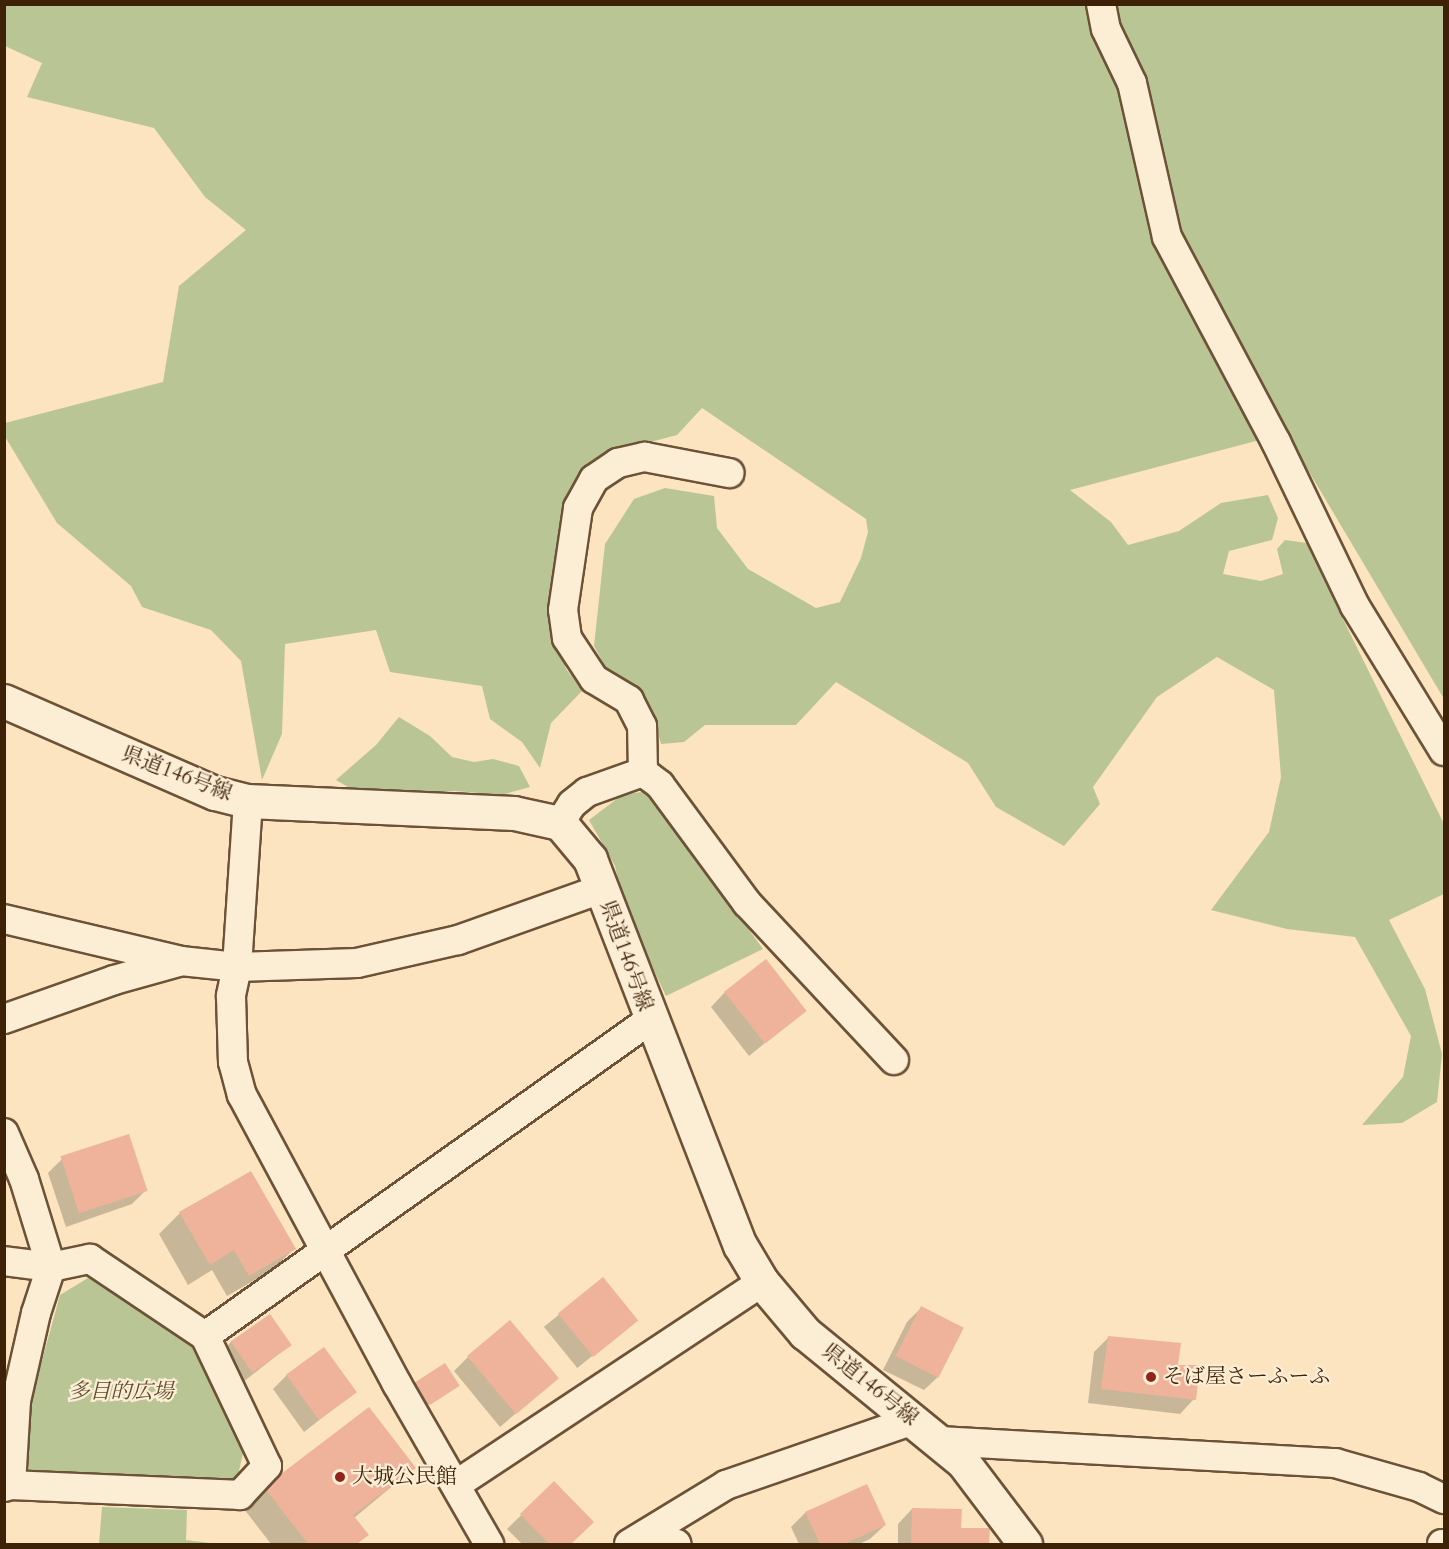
<!DOCTYPE html>
<meta charset="utf-8">
<style>
body{margin:0}
#map{position:relative;width:1449px;height:1549px;overflow:hidden;background:#fbe4bf;font-family:Cardo,"Noto Serif JP",serif}
div>[style]{position:absolute}
.green>*{inset:0;background:#bac595}
.shadow>*{inset:0;background:#0003;transform-origin:0 0}
.building>*{inset:0;background:#eeb39a;transform-origin:0 0}
.roads{filter:drop-shadow(2px 0 #6c5236) drop-shadow(-2px 0 #6c5236) drop-shadow(0 2px #6c5236) drop-shadow(0 -2px #6c5236)}
.street>*{height:28px;margin:-14px;padding:0 14px;transform-origin:14px;border-radius:14px;background:#fcedd5}
.secondary>*{height:33px;margin:-16.5px;padding:0 16.5px;transform-origin:16.5px;border-radius:16.5px;background:#fcedd5}
.dots>*{width:16px;height:16px;translate:-50% -50%;box-sizing:border-box;border:3px solid #fcedd5;border-radius:50%}
span{translate:-50% -50%;white-space:nowrap;text-align:center;line-height:1.15;-webkit-text-stroke:4.5px #fcedd5;paint-order:stroke}
.street-label{font-size:21px;color:#3d2208}
.poi-label{font-size:21px;color:#3d2208}
.left{translate:0 -50%;text-align:left}
.park-label{font-size:21px;color:#5c4b2b;font-style:italic}
.frame{position:absolute;inset:0;border:6px solid #3d2208;pointer-events:none}
</style>
<div id="map">
<div class="green">
<i style="clip-path:polygon(5px 4px,1444px 5px,1444px 699px,1286px 433px,1070px 490px,1111px 522px,1128px 545px,1179px 531px,1221px 503px,1268px 495px,1278px 518px,1272px 540px,1229px 551px,1223px 574px,1261px 581px,1283px 574px,1277px 549px,1285px 540px,1314px 544px,1337px 607px,1444px 824px,1444px 894px,1389px 920px,1425px 989px,1442px 1054px,1437px 1102px,1402px 1123px,1362px 1125px,1403px 1077px,1411px 1036px,1355px 937px,1287px 929px,1211px 910px,1269px 832px,1281px 777px,1274px 690px,1217px 657px,1157px 697px,1093px 787px,1100px 804px,1064px 846px,996px 807px,968px 763px,836px 682px,796px 725px,705px 725px,684px 742px,661px 744px,651px 707px,611px 677px,594px 646px,605px 544px,634px 499px,665px 488px,714px 496px,717px 528px,748px 569px,816px 608px,840px 602px,861px 558px,868px 532px,866px 519px,702px 408px,677px 435px,620px 450px,577px 480px,559px 553px,551px 614px,566px 669px,583px 690px,551px 723px,540px 768px,522px 742px,490px 719px,482px 686px,390px 672px,376px 630px,285px 644px,282px 734px,262px 780px,241px 661px,211px 630px,142px 607px,131px 586px,57px 523px,4px 435px,5px 423px,163px 382px,179px 286px,246px 230px,205px 197px,154px 128px,27px 97px,42px 63px,5px 46px)"></i>
<i style="clip-path:polygon(399px 717px,430px 736px,452px 757px,474px 762px,493px 759px,519px 766px,530px 787px,501px 795px,456px 791px,411px 793px,355px 791px,336px 780px,376px 745px)"></i>
<i style="clip-path:polygon(648px 791px,763px 949px,666px 996px,625px 909px,615px 866px,589px 820px,622px 795px)"></i>
<i style="clip-path:polygon(88px 1278px,124px 1293px,190px 1337px,244px 1449px,236px 1484px,25px 1474px,32px 1397px,60px 1295px)"></i>
<i style="clip-path:polygon(102px 1507px,187px 1510px,186px 1540px,218px 1544px,99px 1544px)"></i>
</div>
<div class="shadow">
<i style="clip-path:polygon(725px 992px,804px 1011px,749px 1056px,711px 1007px)"></i>
<i style="clip-path:polygon(62px 1159px,146px 1190px,132px 1204px,66px 1227px,48px 1173px)"></i>
<i style="clip-path:polygon(180px 1213px,294px 1249px,272px 1270px,227px 1296px,212px 1270px,188px 1285px,159px 1234px)"></i>
<i style="left:603px;top:1279px;width:53px;height:76px;rotate:51deg"></i>
<i style="clip-path:polygon(921px 1308px,939px 1376px,924px 1390px,883px 1370px,907px 1322px)"></i>
<i style="clip-path:polygon(1108px 1338px,1177px 1366px,1194px 1399px,1180px 1414px,1088px 1403px,1094px 1352px)"></i>
<i style="clip-path:polygon(231px 1342px,290px 1345px,238px 1386px,217px 1356px)"></i>
<i style="clip-path:polygon(468px 1357px,557px 1378px,500px 1427px,454px 1371px)"></i>
<i style="left:445px;top:1365px;width:24px;height:44px;rotate:57deg"></i>
<i style="clip-path:polygon(287px 1375px,355px 1392px,304px 1432px,273px 1389px)"></i>
<i style="clip-path:polygon(414px 1468px,354px 1518px,367px 1535px,357px 1544px,271px 1544px,244px 1509px,265px 1488px)"></i>
<i style="clip-path:polygon(554px 1483px,592px 1522px,569px 1544px,522px 1544px,507px 1529px)"></i>
<i style="clip-path:polygon(867px 1486px,885px 1525px,870px 1539px,859px 1544px,799px 1544px,791px 1527px,805px 1513px)"></i>
<i style="clip-path:polygon(912px 1509px,960px 1529px,988px 1530px,988px 1544px,898px 1544px,898px 1524px)"></i>
</div>
<div class="building">
<i style="left:766px;top:959px;width:66px;height:53px;rotate:52deg"></i>
<i style="left:129px;top:1134px;width:60px;height:72px;rotate:72deg"></i>
<i style="clip-path:polygon(251px 1171px,296px 1249px,249px 1276px,234px 1250px,210px 1265px,179px 1212px)"></i>
<i style="left:603px;top:1277px;width:56px;height:58px;rotate:51deg"></i>
<i style="left:921px;top:1306px;width:48px;height:56px;rotate:27deg"></i>
<i style="left:270px;top:1314px;width:38px;height:48px;rotate:55deg"></i>
<i style="left:510px;top:1320px;width:76px;height:56px;rotate:50deg"></i>
<i style="clip-path:polygon(1108px 1336px,1181px 1343px,1178px 1365px,1200px 1365px,1196px 1400px,1101px 1389px)"></i>
<i style="left:324px;top:1347px;width:56px;height:47px;rotate:54deg"></i>
<i style="left:445px;top:1363px;width:27px;height:36px;rotate:57deg"></i>
<i style="clip-path:polygon(369px 1407px,416px 1468px,353px 1515px,369px 1535px,356px 1544px,308px 1544px,264px 1487px)"></i>
<i style="clip-path:polygon(554px 1481px,594px 1522px,571px 1544px,549px 1544px,520px 1514px)"></i>
<i style="clip-path:polygon(867px 1484px,886px 1525px,844px 1544px,820px 1544px,805px 1512px)"></i>
<i style="clip-path:polygon(912px 1508px,962px 1509px,961px 1528px,990px 1528px,989px 1544px,911px 1544px)"></i>
</div>
<div class="roads">
<div class="street">
<i style="left:1101px;top:4px;width:25px;rotate:79deg"></i>
<i style="left:1106px;top:29px;width:60px;rotate:64.3deg"></i>
<i style="left:1132px;top:83px;width:158px;rotate:77.2deg"></i>
<i style="left:1167px;top:237px;width:232px;rotate:62deg"></i>
<i style="left:1276px;top:442px;width:182px;rotate:64.3deg"></i>
<i style="left:1355px;top:606px;width:170px;rotate:58.5deg"></i>
<i style="left:643px;top:772px;width:46px;rotate:-91.2deg"></i>
<i style="left:642px;top:726px;width:29px;rotate:-117deg"></i>
<i style="left:629px;top:700px;width:41px;rotate:-149deg"></i>
<i style="left:594px;top:679px;width:49px;rotate:-123.4deg"></i>
<i style="left:567px;top:638px;width:28px;rotate:-98deg"></i>
<i style="left:563px;top:610px;width:103px;rotate:-81.6deg"></i>
<i style="left:578px;top:508px;width:33px;rotate:-61deg"></i>
<i style="left:594px;top:479px;width:29px;rotate:-34deg"></i>
<i style="left:618px;top:463px;width:28px;rotate:-13deg"></i>
<i style="left:645px;top:457px;width:86px;rotate:10.8deg"></i>
<i style="left:248px;top:801px;width:166px;rotate:93.8deg"></i>
<i style="left:237px;top:967px;width:30px;rotate:102deg"></i>
<i style="left:231px;top:996px;width:66px;rotate:88.3deg"></i>
<i style="left:233px;top:1062px;width:34px;rotate:75deg"></i>
<i style="left:242px;top:1095px;width:328px;rotate:61.8deg"></i>
<i style="left:397px;top:1384px;width:185px;rotate:60.1deg"></i>
<i style="left:560px;top:823px;width:22px;rotate:-58deg"></i>
<i style="left:572px;top:804px;width:19px;rotate:-39deg"></i>
<i style="left:587px;top:792px;width:59px;rotate:-19.7deg"></i>
<i style="left:643px;top:772px;width:21px;rotate:37deg"></i>
<i style="left:660px;top:785px;width:147px;rotate:53.6deg"></i>
<i style="left:747px;top:903px;width:215px;rotate:46.9deg"></i>
<i style="left:4px;top:919px;width:182px;rotate:13.3deg"></i>
<i style="left:181px;top:961px;width:56px;rotate:6.1deg"></i>
<i style="left:237px;top:967px;width:120px;rotate:-1.9deg"></i>
<i style="left:357px;top:963px;width:104px;rotate:-12.8deg"></i>
<i style="left:458px;top:940px;width:152px;rotate:-19.6deg"></i>
<i style="left:4px;top:1019px;width:117px;rotate:-19.5deg"></i>
<i style="left:114px;top:980px;width:67px;rotate:-15.5deg"></i>
<i style="left:4px;top:1133px;width:50px;rotate:66.5deg"></i>
<i style="left:24px;top:1179px;width:92px;rotate:72.9deg"></i>
<i style="left:51px;top:1267px;width:47px;rotate:-172.7deg"></i>
<i style="left:205px;top:1336px;width:546px;rotate:-35.38deg"></i>
<i style="left:940px;top:1441px;width:396px;rotate:3.2deg"></i>
<i style="left:1335px;top:1463px;width:87px;rotate:15.9deg"></i>
<i style="left:1419px;top:1487px;width:28px;rotate:26deg"></i>
<i style="left:457px;top:1484px;width:366px;rotate:-33.5deg"></i>
<i style="left:4px;top:1487px;width:7px;rotate:-16deg"></i>
<i style="left:11px;top:1485px;width:84px;rotate:-86.6deg"></i>
<i style="left:16px;top:1401px;width:90px;rotate:-77.2deg"></i>
<i style="left:36px;top:1313px;width:48px;rotate:-71.9deg"></i>
<i style="left:51px;top:1267px;width:40px;rotate:-12deg"></i>
<i style="left:90px;top:1259px;width:138px;rotate:33.8deg"></i>
<i style="left:205px;top:1336px;width:144px;rotate:64.5deg"></i>
<i style="left:267px;top:1466px;width:40px;rotate:133deg"></i>
<i style="left:240px;top:1495px;width:229px;rotate:-177.5deg"></i>
<i style="left:646px;top:1534px;width:32px;rotate:18deg"></i>
<i style="left:629px;top:1544px;width:114px;rotate:-31.3deg"></i>
<i style="left:726px;top:1485px;width:199px;rotate:-19.1deg"></i>
<i style="left:1442px;top:1544px;width:2px"></i>
</div>
<div class="secondary">
<i style="left:4px;top:701px;width:230px;rotate:23.6deg"></i>
<i style="left:215px;top:793px;width:34px;rotate:14deg"></i>
<i style="left:248px;top:801px;width:266px;rotate:2.6deg"></i>
<i style="left:514px;top:813px;width:47px;rotate:12.3deg"></i>
<i style="left:560px;top:823px;width:47px;rotate:50.2deg"></i>
<i style="left:590px;top:859px;width:414px;rotate:68.8deg"></i>
<i style="left:740px;top:1245px;width:43px;rotate:59.3deg"></i>
<i style="left:762px;top:1282px;width:67px;rotate:49.9deg"></i>
<i style="left:805px;top:1333px;width:204px;rotate:39.2deg"></i>
<i style="left:963px;top:1462px;width:103px;rotate:52.9deg"></i>
</div>
</div>
<div class="dots">
<i style="left:1151px;top:1377px;background:#8f2418"></i>
<i style="left:340px;top:1477px;background:#8f2418"></i>
</div>
<div class="street-label">
<span style="left:177px;top:774px;rotate:21deg">県道146号線</span>
<span style="left:626px;top:956px;rotate:70deg">県道146号線</span>
<span style="left:870px;top:1385px;rotate:39deg">県道146号線</span>
</div>
<div class="poi-label">
<span class="left" style="left:1163px;top:1377px">そば屋さーふーふ</span>
<span class="left" style="left:352px;top:1477px">大城公民館</span>
</div>
<div class="park-label">
<span style="left:121px;top:1392px">多目的広場</span>
</div>
<div class="frame"></div>
</div>
